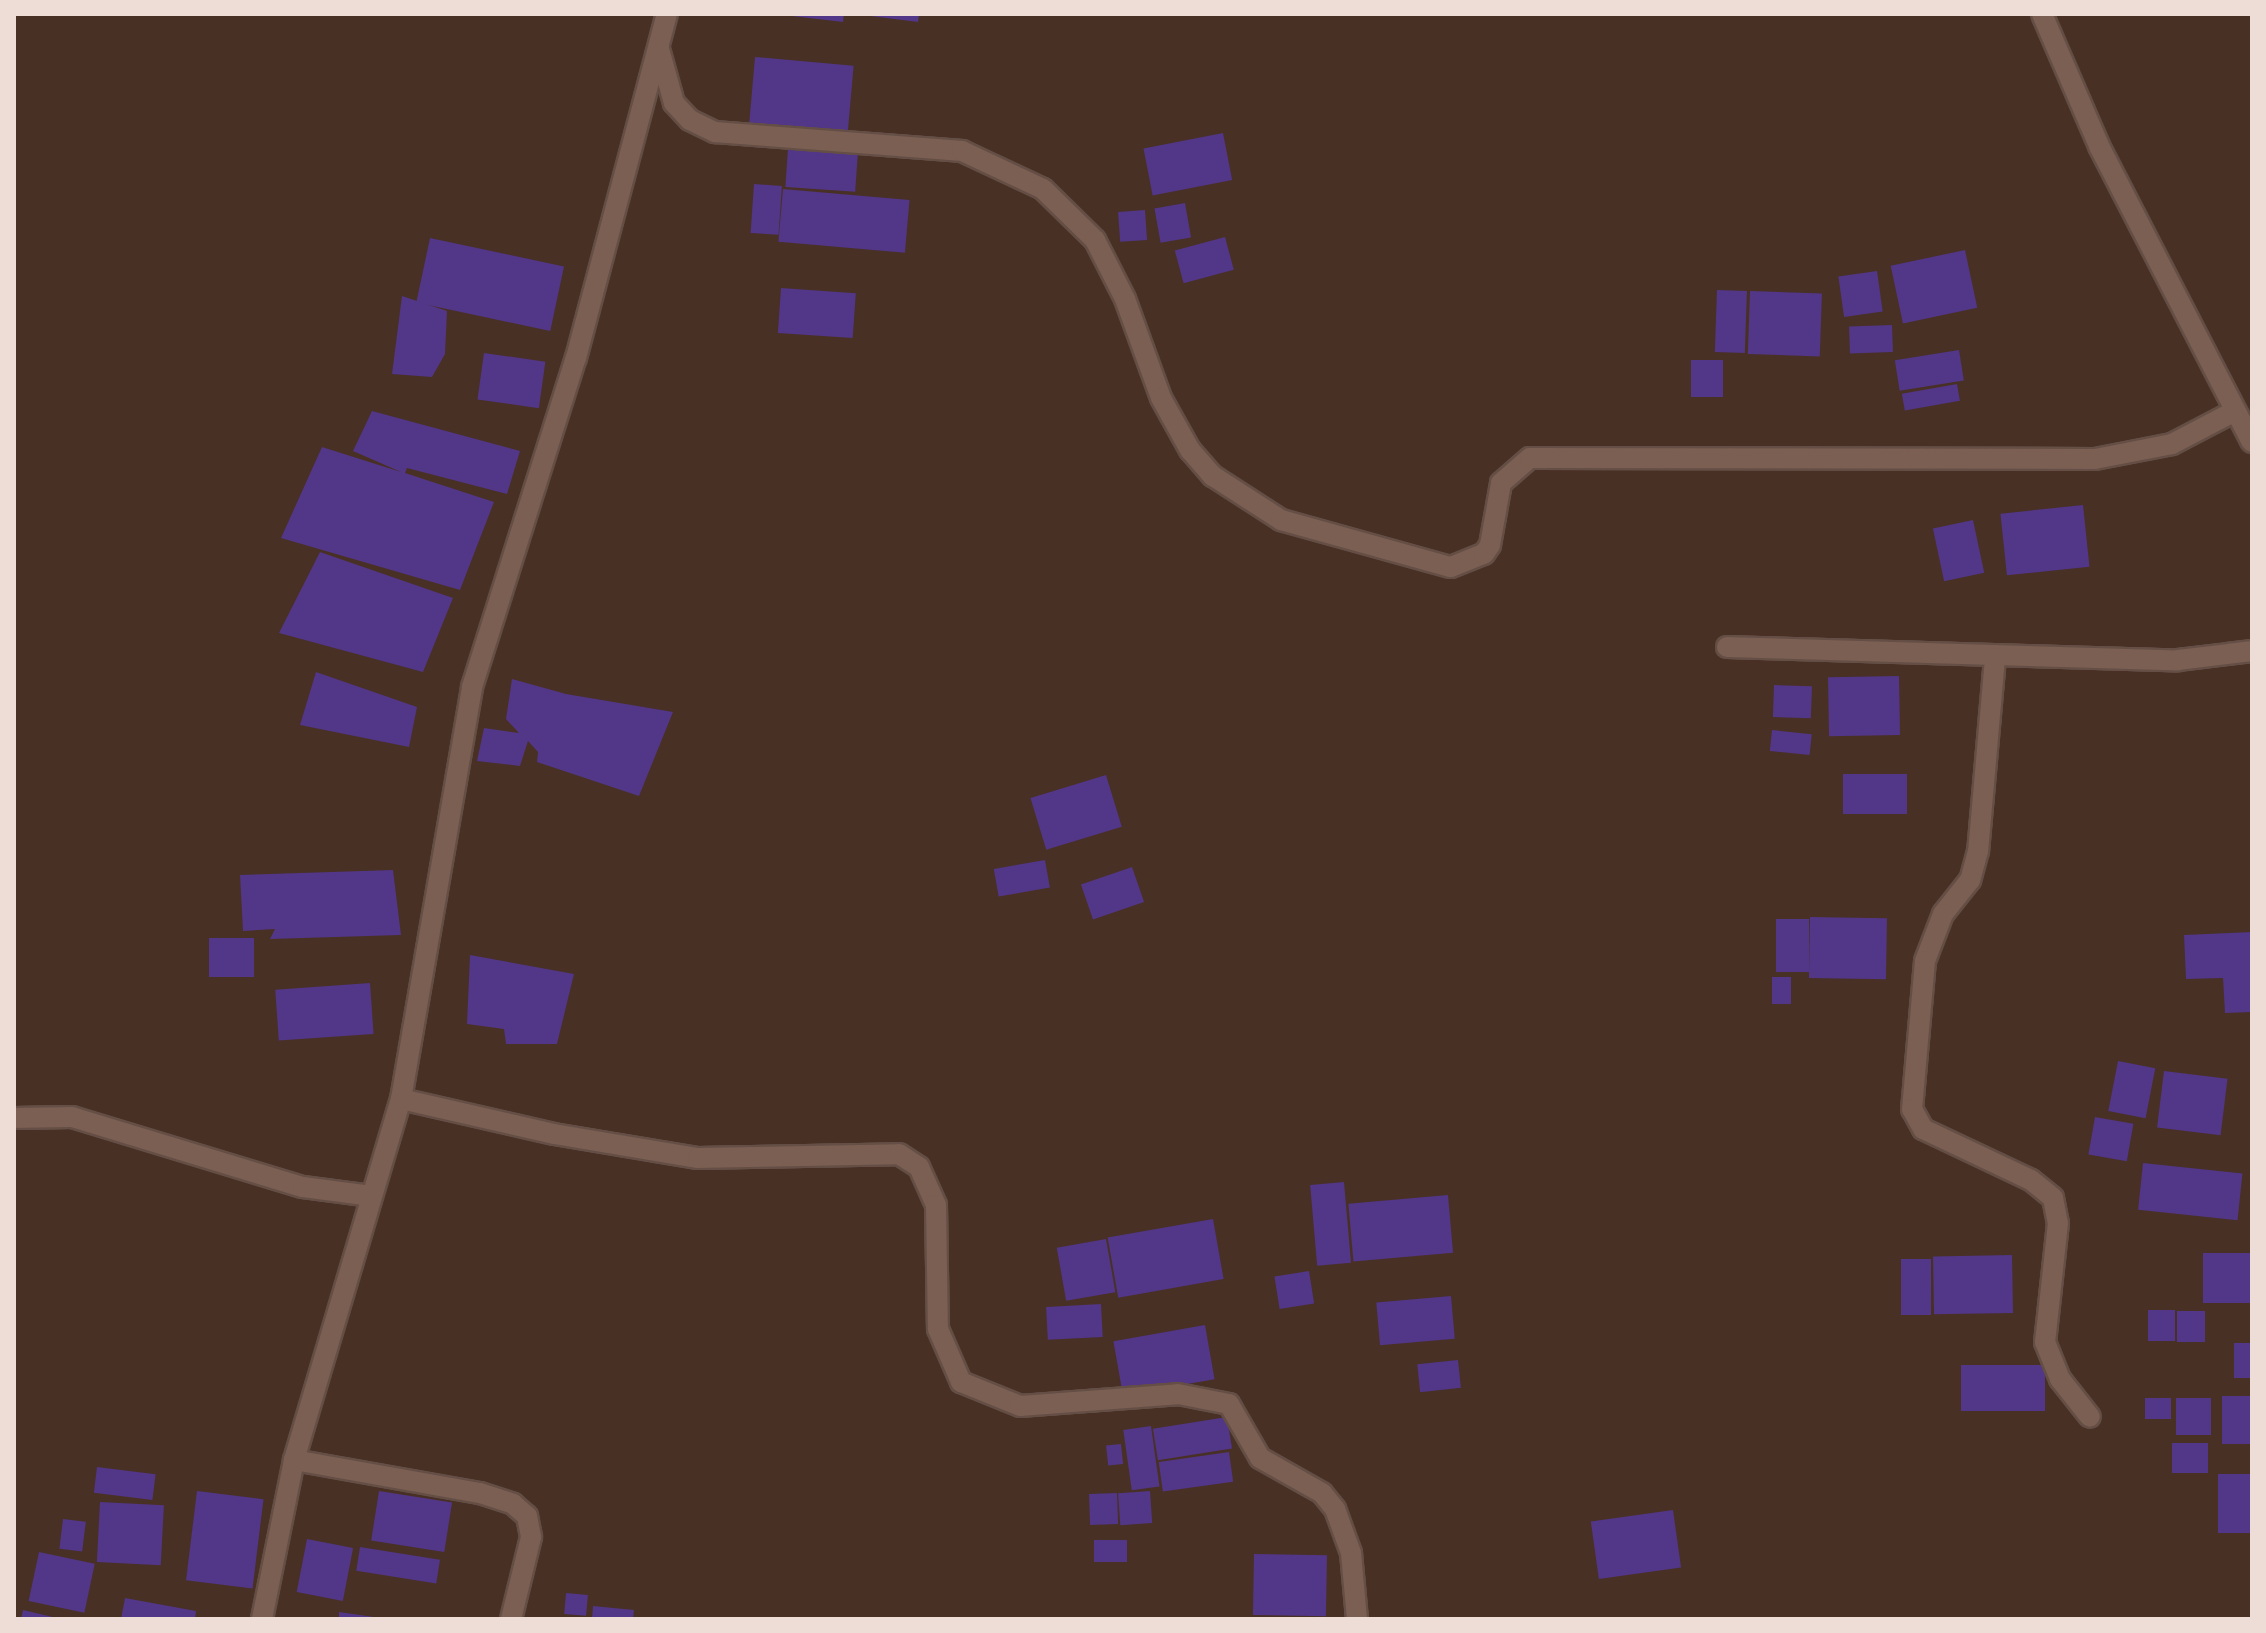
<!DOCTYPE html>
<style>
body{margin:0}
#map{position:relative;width:2266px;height:1633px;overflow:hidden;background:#483024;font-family:"PT Serif",serif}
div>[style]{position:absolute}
.building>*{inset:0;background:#523687;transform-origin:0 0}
.roads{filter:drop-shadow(2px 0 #644e45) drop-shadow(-2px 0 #644e45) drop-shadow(0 2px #644e45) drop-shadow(0 -2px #644e45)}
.street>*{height:20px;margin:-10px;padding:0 10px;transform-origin:10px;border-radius:10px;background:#7a5f52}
.secondary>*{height:20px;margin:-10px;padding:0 10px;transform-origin:10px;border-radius:10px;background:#7a5f52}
span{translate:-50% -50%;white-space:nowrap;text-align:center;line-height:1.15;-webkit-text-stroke:6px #261b15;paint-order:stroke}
.frame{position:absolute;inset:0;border:16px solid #eeddd6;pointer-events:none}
</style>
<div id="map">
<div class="building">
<i style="clip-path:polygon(775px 14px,844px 14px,843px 22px)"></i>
<i style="clip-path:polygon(855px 14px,919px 14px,918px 22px)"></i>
<i style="left:755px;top:57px;width:99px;height:67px;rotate:5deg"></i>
<i style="left:1223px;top:133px;width:48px;height:81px;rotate:79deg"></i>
<i style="left:788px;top:149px;width:70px;height:38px;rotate:4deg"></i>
<i style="left:754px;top:184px;width:28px;height:49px;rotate:4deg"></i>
<i style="left:783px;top:189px;width:127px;height:53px;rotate:5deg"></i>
<i style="left:1185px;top:203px;width:35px;height:31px;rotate:80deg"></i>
<i style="left:1145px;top:210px;width:30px;height:27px;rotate:86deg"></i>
<i style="left:1225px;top:237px;width:34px;height:52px;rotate:75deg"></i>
<i style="left:430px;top:238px;width:137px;height:66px;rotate:12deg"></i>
<i style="left:1965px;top:250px;width:59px;height:76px;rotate:78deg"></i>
<i style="left:1877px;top:271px;width:41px;height:39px;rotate:82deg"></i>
<i style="left:781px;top:288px;width:75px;height:45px;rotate:4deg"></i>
<i style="left:1717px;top:290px;width:30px;height:62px;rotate:2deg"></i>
<i style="left:1750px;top:291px;width:72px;height:63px;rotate:2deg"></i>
<i style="clip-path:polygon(402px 296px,447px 311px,445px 354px,432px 377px,392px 374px)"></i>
<i style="left:1892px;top:325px;width:27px;height:43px;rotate:88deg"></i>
<i style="left:1959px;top:350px;width:31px;height:65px;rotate:81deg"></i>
<i style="left:484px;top:353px;width:62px;height:47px;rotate:8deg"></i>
<i style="left:1691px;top:360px;width:32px;height:37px"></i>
<i style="left:1957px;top:384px;width:17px;height:56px;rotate:80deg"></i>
<i style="clip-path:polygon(372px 411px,520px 451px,507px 494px,407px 468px,405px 473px,494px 502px,460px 590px,281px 538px,322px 447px,401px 472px,353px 451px)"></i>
<i style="left:2083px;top:505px;width:62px;height:83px;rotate:84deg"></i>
<i style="left:1973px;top:520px;width:54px;height:41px;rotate:78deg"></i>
<i style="clip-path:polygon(320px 552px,453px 598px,423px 672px,279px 633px)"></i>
<i style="clip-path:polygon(316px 672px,417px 707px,409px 747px,300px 725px)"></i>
<i style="left:1899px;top:676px;width:59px;height:71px;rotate:89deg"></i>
<i style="clip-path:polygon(512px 679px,566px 694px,673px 712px,639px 796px,537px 762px,538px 752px,528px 741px,520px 766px,477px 761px,484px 728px,519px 733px,506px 719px)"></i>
<i style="left:1774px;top:685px;width:38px;height:32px;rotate:2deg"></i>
<i style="left:1772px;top:730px;width:40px;height:21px;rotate:6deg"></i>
<i style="left:1843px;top:774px;width:64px;height:40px"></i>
<i style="left:1106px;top:775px;width:54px;height:79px;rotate:73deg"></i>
<i style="left:1045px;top:860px;width:28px;height:52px;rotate:80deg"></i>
<i style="left:1132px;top:867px;width:37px;height:54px;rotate:71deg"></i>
<i style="clip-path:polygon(393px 870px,401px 935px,270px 939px,275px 929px,243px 931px,240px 875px)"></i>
<i style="left:1810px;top:917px;width:77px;height:61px;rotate:1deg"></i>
<i style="left:1776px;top:919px;width:33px;height:53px"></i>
<i style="clip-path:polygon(2252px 932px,2252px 1012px,2225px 1013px,2223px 978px,2186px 979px,2184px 935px)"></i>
<i style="left:209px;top:938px;width:45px;height:39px"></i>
<i style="clip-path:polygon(470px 955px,574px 974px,557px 1044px,506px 1044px,504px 1029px,467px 1024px)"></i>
<i style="left:1772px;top:977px;width:19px;height:27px"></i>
<i style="left:370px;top:983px;width:51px;height:95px;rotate:86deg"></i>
<i style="left:2118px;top:1061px;width:38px;height:51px;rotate:11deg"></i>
<i style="left:2164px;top:1071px;width:64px;height:57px;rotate:7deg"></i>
<i style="left:2095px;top:1117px;width:39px;height:38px;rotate:10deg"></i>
<i style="left:2143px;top:1163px;width:100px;height:47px;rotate:6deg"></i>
<i style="left:1344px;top:1182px;width:81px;height:34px;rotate:85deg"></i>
<i style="left:1448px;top:1195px;width:58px;height:100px;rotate:85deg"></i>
<i style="left:1213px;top:1219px;width:61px;height:107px;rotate:80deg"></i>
<i style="left:1106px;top:1239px;width:54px;height:50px;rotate:80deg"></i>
<i style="left:2252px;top:1253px;width:50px;height:49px;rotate:90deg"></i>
<i style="left:2012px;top:1255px;width:58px;height:79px;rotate:89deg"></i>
<i style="left:1901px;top:1259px;width:30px;height:56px"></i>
<i style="left:1309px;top:1271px;width:33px;height:35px;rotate:81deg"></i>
<i style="left:1451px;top:1296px;width:43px;height:75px;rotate:85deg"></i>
<i style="left:1101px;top:1304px;width:33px;height:55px;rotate:87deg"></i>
<i style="left:2148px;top:1310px;width:27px;height:31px"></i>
<i style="left:2177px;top:1311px;width:28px;height:31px"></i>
<i style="left:1205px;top:1325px;width:55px;height:93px;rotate:80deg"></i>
<i style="left:2234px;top:1343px;width:18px;height:35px"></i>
<i style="left:1458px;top:1360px;width:28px;height:41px;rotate:84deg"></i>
<i style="left:2045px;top:1365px;width:46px;height:84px;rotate:90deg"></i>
<i style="left:2252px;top:1396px;width:48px;height:30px;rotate:90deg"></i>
<i style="left:2145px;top:1398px;width:26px;height:21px"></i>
<i style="left:2211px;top:1398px;width:37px;height:35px;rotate:90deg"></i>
<i style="left:1227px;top:1417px;width:32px;height:75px;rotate:81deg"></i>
<i style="left:1151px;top:1426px;width:61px;height:28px;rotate:82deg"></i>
<i style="left:2208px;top:1443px;width:30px;height:36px;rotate:90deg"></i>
<i style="left:1121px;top:1444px;width:20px;height:15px;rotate:84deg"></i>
<i style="left:1229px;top:1452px;width:30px;height:71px;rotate:82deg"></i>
<i style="left:97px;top:1467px;width:59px;height:26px;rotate:7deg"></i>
<i style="left:2252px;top:1474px;width:59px;height:34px;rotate:90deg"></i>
<i style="left:197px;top:1491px;width:67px;height:90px;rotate:7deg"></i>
<i style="left:379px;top:1491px;width:74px;height:50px;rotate:9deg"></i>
<i style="left:1150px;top:1491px;width:32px;height:32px;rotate:86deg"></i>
<i style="left:1117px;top:1493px;width:31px;height:28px;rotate:88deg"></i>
<i style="left:100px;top:1502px;width:64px;height:60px;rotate:3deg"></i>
<i style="left:1673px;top:1510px;width:58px;height:83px;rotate:82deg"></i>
<i style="left:63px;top:1519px;width:23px;height:30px;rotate:7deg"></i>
<i style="left:307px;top:1539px;width:47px;height:54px;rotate:11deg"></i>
<i style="left:1127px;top:1540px;width:22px;height:33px;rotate:90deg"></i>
<i style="left:360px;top:1547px;width:81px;height:24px;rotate:9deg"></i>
<i style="left:39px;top:1552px;width:57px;height:50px;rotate:12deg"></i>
<i style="left:1254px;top:1554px;width:73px;height:61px;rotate:1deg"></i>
<i style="left:566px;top:1593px;width:22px;height:21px;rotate:5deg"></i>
<i style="clip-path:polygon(125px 1598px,196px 1611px,195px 1619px,121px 1619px)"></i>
<i style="clip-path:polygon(593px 1606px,634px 1610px,633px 1619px,592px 1619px)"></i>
<i style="clip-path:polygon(23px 1610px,57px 1618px,57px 1619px,21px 1619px)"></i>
<i style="clip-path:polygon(339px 1612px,374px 1617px,374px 1619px,339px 1619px)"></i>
</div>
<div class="roads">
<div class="street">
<i style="left:2042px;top:14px;width:144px;rotate:66.6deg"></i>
<i style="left:2099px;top:146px;width:333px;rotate:62.7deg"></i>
<i style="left:659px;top:49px;width:56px;rotate:74.5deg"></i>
<i style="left:674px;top:103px;width:23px;rotate:47deg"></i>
<i style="left:690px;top:120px;width:28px;rotate:26deg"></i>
<i style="left:715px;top:132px;width:248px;rotate:4.4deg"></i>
<i style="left:962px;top:151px;width:89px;rotate:25.1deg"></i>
<i style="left:1043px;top:189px;width:73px;rotate:44.4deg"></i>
<i style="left:1095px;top:240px;width:66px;rotate:63deg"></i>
<i style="left:1125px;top:299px;width:105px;rotate:70deg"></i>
<i style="left:1161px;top:398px;width:60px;rotate:60.9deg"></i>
<i style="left:1190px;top:450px;width:35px;rotate:49deg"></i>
<i style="left:1213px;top:476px;width:81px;rotate:32.9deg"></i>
<i style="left:1281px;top:520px;width:176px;rotate:15.5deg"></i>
<i style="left:1451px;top:567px;width:35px;rotate:-22deg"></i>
<i style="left:1484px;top:554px;width:11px;rotate:-56deg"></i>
<i style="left:1490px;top:545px;width:63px;rotate:-79.9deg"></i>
<i style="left:1501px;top:483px;width:38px;rotate:-41deg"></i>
<i style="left:1530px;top:458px;width:565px;rotate:0.1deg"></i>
<i style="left:2095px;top:459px;width:78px;rotate:-11deg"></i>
<i style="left:2172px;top:444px;width:69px;rotate:-27.7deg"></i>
<i style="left:1727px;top:647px;width:451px;rotate:1.7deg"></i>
<i style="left:2178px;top:660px;width:75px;rotate:-6.9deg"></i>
<i style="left:1995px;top:658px;width:194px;rotate:95deg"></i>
<i style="left:1978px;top:851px;width:30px;rotate:105deg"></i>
<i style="left:1970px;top:880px;width:43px;rotate:128.5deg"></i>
<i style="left:1943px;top:914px;width:50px;rotate:111deg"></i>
<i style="left:1925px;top:961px;width:149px;rotate:95deg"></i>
<i style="left:1912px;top:1109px;width:23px;rotate:61deg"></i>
<i style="left:1923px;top:1129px;width:119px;rotate:25.3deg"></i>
<i style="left:2031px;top:1180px;width:28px;rotate:39deg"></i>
<i style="left:2053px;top:1198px;width:25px;rotate:79deg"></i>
<i style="left:2058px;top:1223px;width:120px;rotate:96.2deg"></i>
<i style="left:2045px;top:1342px;width:40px;rotate:68deg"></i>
<i style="left:2060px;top:1379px;width:48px;rotate:51.7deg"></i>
<i style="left:401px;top:1099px;width:157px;rotate:12.9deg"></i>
<i style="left:554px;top:1134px;width:146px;rotate:9.5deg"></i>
<i style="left:698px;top:1158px;width:201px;rotate:-1.1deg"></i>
<i style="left:899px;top:1154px;width:24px;rotate:33deg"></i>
<i style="left:919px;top:1167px;width:42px;rotate:65.9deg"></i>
<i style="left:936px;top:1205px;width:124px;rotate:89.1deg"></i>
<i style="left:938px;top:1329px;width:58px;rotate:66.5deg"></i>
<i style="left:961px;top:1382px;width:64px;rotate:22.1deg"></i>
<i style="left:1020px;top:1406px;width:158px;rotate:-4.3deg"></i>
<i style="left:1178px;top:1394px;width:52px;rotate:11.1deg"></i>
<i style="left:1229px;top:1404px;width:62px;rotate:60.1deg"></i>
<i style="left:1260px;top:1458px;width:71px;rotate:29.4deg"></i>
<i style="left:1322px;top:1493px;width:21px;rotate:51deg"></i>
<i style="left:1335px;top:1509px;width:47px;rotate:70deg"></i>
<i style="left:1351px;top:1553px;width:66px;rotate:84.8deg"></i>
<i style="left:14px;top:1118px;width:58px;rotate:-1deg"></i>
<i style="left:72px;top:1117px;width:241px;rotate:16.9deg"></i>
<i style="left:303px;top:1187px;width:69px;rotate:7.5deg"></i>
<i style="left:294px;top:1460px;width:189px;rotate:10.1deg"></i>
<i style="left:480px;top:1493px;width:35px;rotate:18deg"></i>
<i style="left:513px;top:1504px;width:18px;rotate:41deg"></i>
<i style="left:527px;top:1516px;width:21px;rotate:79deg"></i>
<i style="left:531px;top:1537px;width:84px;rotate:103.7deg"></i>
</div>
<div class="secondary">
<i style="left:262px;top:1619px;width:162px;rotate:-78.6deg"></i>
<i style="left:294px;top:1460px;width:377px;rotate:-73.5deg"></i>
<i style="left:401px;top:1099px;width:418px;rotate:-80.2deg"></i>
<i style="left:472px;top:687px;width:345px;rotate:-72.5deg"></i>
<i style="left:576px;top:358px;width:356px;rotate:-75.2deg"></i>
</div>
</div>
<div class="frame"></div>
</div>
